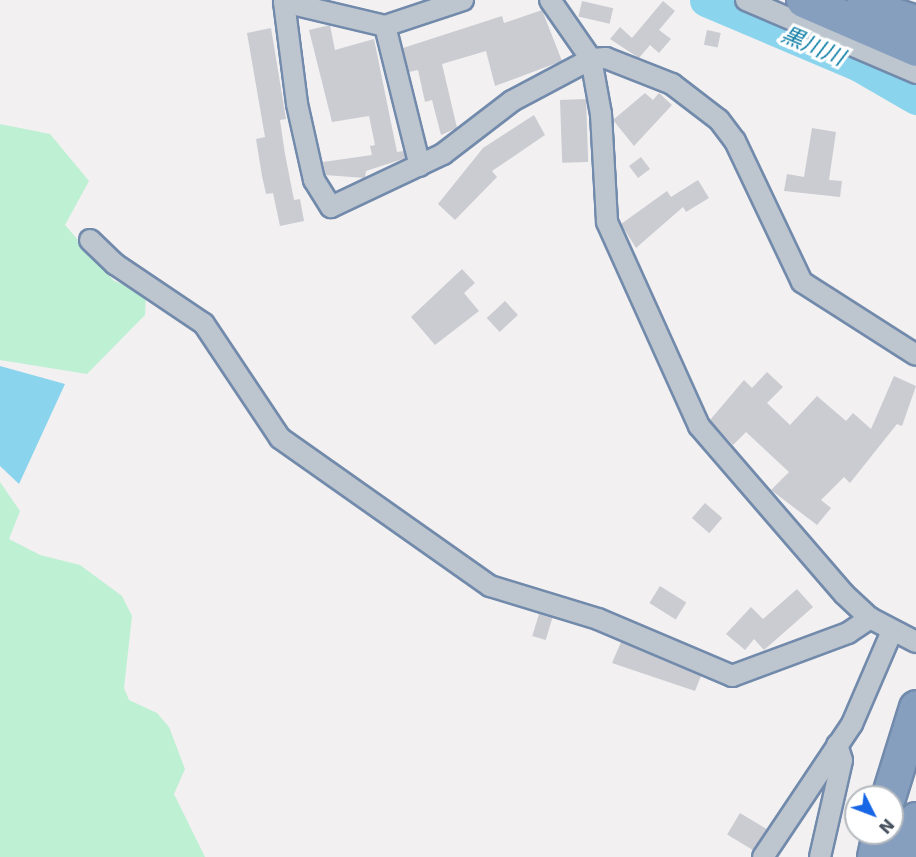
<!DOCTYPE html>
<meta charset="utf-8">
<style>
body{margin:0}
#map{position:relative;width:916px;height:857px;overflow:hidden;background:#f2f0f0;font-family:"DejaVu Sans","Noto Sans JP",sans-serif}
div>[style]{position:absolute}
.green>*{inset:0;background:#bef0d4}
.water>*{inset:0;background:#8bd4ed}
.river>*{height:33px;margin:-16.5px;padding:0 16.5px;transform-origin:16.5px;border-radius:16.5px;background:#8bd4ed}
.building>*{inset:0;background:#caccd2;transform-origin:0 0}
.roads{filter:drop-shadow(2px 0 #728aab) drop-shadow(-2px 0 #728aab) drop-shadow(0 2px #728aab) drop-shadow(0 -2px #728aab)}
.street>*{height:20px;margin:-10px;padding:0 10px;transform-origin:10px;border-radius:10px;background:#bdc6cf}
.highway>*{height:33px;margin:-16.5px;padding:0 16.5px;transform-origin:16.5px;border-radius:16.5px;background:#879fbf}
span{translate:-50% -50%;white-space:nowrap;text-align:center;line-height:1.15;-webkit-text-stroke:6px #fff;paint-order:stroke}
.water-label{font-size:22px;color:#0b7da5;font-style:italic}
.north{position:absolute;left:844px;top:785px;width:60px;height:60px;box-sizing:border-box;background:#fff;border:2px solid #b5babf;border-radius:50%;rotate:132deg;font-size:16px;font-weight:700;line-height:24px;text-align:center;color:#47525e}
.north::after{content:'';display:block;margin:auto;width:21px;height:27px;background:#1766e5;clip-path:polygon(50% 0,100% 100%,50% 72%,0 100%)}
</style>
<div id="map">
<div class="green">
<i style="clip-path:polygon(0 124px,50px 134px,89px 181px,65px 225px,114px 281px,146px 293px,145px 315px,87px 374px,0 360px)"></i>
<i style="clip-path:polygon(0 482px,20px 511px,9px 539px,40px 555px,80px 565px,122px 596px,132px 616px,124px 688px,129px 700px,157px 713px,169px 727px,185px 769px,174px 794px,205px 857px,0 857px)"></i>
</div>
<div class="water">
<i style="clip-path:polygon(0 366px,65px 384px,19px 484px,0 466px)"></i>
</div>
<div class="river">
<i style="left:706px;top:0;width:166px;rotate:23deg"></i>
<i style="left:859px;top:65px;width:66px;rotate:30.1deg"></i>
</div>
<div class="building">
<i style="left:582px;top:1px;width:32px;height:16px;rotate:13deg"></i>
<i style="clip-path:polygon(663px 1px,675px 11px,659px 30px,671px 39px,659px 53px,650px 45px,639px 58px,610px 39px,620px 27px,632px 38px)"></i>
<i style="clip-path:polygon(542px 10px,562px 61px,495px 86px,486px 51px,442px 64px,457px 128px,441px 135px,432px 100px,425px 102px,418px 70px,409px 72px,403px 48px,502px 16px,504px 23px)"></i>
<i style="clip-path:polygon(330px 25px,335px 50px,374px 39px,397px 152px,404px 151px,406px 158px,366px 171px,365px 178px,325px 175px,323px 162px,372px 155px,370px 146px,375px 145px,369px 116px,332px 122px,309px 30px)"></i>
<i style="clip-path:polygon(271px 28px,286px 119px,280px 120px,285px 154px,294px 200px,300px 199px,304px 221px,280px 226px,273px 193px,266px 194px,262px 176px,256px 139px,265px 137px,247px 33px)"></i>
<i style="left:707px;top:30px;width:14px;height:15px;rotate:12deg"></i>
<i style="clip-path:polygon(645px 93px,653px 100px,659px 93px,672px 105px,634px 146px,613px 120px)"></i>
<i style="left:586px;top:99px;width:63px;height:26px;rotate:88deg"></i>
<i style="clip-path:polygon(534px 115px,545px 135px,492px 171px,497px 177px,455px 220px,438px 204px,483px 148px)"></i>
<i style="clip-path:polygon(812px 128px,836px 132px,829px 180px,842px 181px,840px 197px,784px 191px,787px 174px,804px 177px)"></i>
<i style="left:641px;top:157px;width:15px;height:15px;rotate:53deg"></i>
<i style="clip-path:polygon(698px 180px,709px 198px,686px 212px,683px 207px,636px 248px,621px 224px,667px 191px,671px 197px)"></i>
<i style="clip-path:polygon(462px 269px,475px 283px,464px 293px,479px 311px,435px 345px,411px 317px)"></i>
<i style="left:505px;top:301px;width:19px;height:25px;rotate:47deg"></i>
<i style="clip-path:polygon(767px 372px,783px 387px,767px 403px,790px 425px,817px 396px,846px 421px,853px 413px,871px 429px,894px 376px,916px 386px,902px 426px,897px 424px,850px 483px,844px 477px,821px 500px,831px 508px,817px 525px,771px 490px,789px 472px,746px 432px,733px 445px,710px 420px,744px 380px,752px 388px)"></i>
<i style="left:705px;top:503px;width:23px;height:20px;rotate:41deg"></i>
<i style="left:660px;top:586px;width:31px;height:20px;rotate:32deg"></i>
<i style="clip-path:polygon(797px 589px,813px 607px,764px 650px,754px 639px,745px 650px,726px 634px,751px 607px,763px 619px)"></i>
<i style="left:539px;top:614px;width:14px;height:23px;rotate:17deg"></i>
<i style="clip-path:polygon(621px 642px,701px 676px,695px 691px,612px 663px)"></i>
<i style="left:740px;top:813px;width:31px;height:25px;rotate:31deg"></i>
</div>
<div class="roads">
<div class="street">
<i style="left:463px;top:0;width:82px;rotate:161.6deg"></i>
<i style="left:385px;top:26px;width:104px;rotate:-166.6deg"></i>
<i style="left:284px;top:2px;width:103px;rotate:82.7deg"></i>
<i style="left:297px;top:104px;width:78px;rotate:77.4deg"></i>
<i style="left:314px;top:180px;width:32px;rotate:58deg"></i>
<i style="left:331px;top:207px;width:124px;rotate:-25.3deg"></i>
<i style="left:443px;top:154px;width:87px;rotate:-37.5deg"></i>
<i style="left:512px;top:101px;width:89px;rotate:-28deg"></i>
<i style="left:591px;top:59px;width:15px;rotate:-4deg"></i>
<i style="left:606px;top:58px;width:71px;rotate:21.5deg"></i>
<i style="left:672px;top:84px;width:59px;rotate:37.5deg"></i>
<i style="left:719px;top:120px;width:26px;rotate:53deg"></i>
<i style="left:735px;top:141px;width:156px;rotate:64.6deg"></i>
<i style="left:802px;top:282px;width:135px;rotate:32.6deg"></i>
<i style="left:550px;top:0;width:72px;rotate:55.2deg"></i>
<i style="left:591px;top:59px;width:56px;rotate:79.7deg"></i>
<i style="left:601px;top:114px;width:108px;rotate:86.8deg"></i>
<i style="left:607px;top:222px;width:224px;rotate:65.7deg"></i>
<i style="left:699px;top:426px;width:222px;rotate:49.2deg"></i>
<i style="left:844px;top:594px;width:35px;rotate:43deg"></i>
<i style="left:870px;top:618px;width:52px;rotate:27.6deg"></i>
<i style="left:746px;top:0;width:185px;rotate:23.2deg"></i>
<i style="left:385px;top:26px;width:144px;rotate:76deg"></i>
<i style="left:90px;top:240px;width:35px;rotate:44deg"></i>
<i style="left:115px;top:264px;width:107px;rotate:34deg"></i>
<i style="left:204px;top:324px;width:137px;rotate:56.3deg"></i>
<i style="left:280px;top:438px;width:257px;rotate:35.2deg"></i>
<i style="left:490px;top:586px;width:113px;rotate:17deg"></i>
<i style="left:598px;top:619px;width:146px;rotate:23deg"></i>
<i style="left:732px;top:676px;width:124px;rotate:-20.3deg"></i>
<i style="left:848px;top:633px;width:27px;rotate:-34deg"></i>
<i style="left:763px;top:857px;width:160px;rotate:-56.2deg"></i>
<i style="left:852px;top:724px;width:101px;rotate:-66.7deg"></i>
<i style="left:820px;top:857px;width:99px;rotate:-77.2deg"></i>
<i style="left:842px;top:760px;width:16px;rotate:-108deg"></i>
</div>
<div class="highway">
<i style="left:803px;top:0;width:123px;rotate:23.4deg"></i>
<i style="left:863px;top:5px;width:56px;rotate:17.8deg"></i>
<i style="left:888px;top:797px;width:94px;rotate:-72.7deg"></i>
<i style="left:874px;top:857px;width:25px;rotate:-78deg"></i>
<i style="left:907px;top:857px;width:39px;rotate:-77deg"></i>
</div>
</div>
<div class="water-label">
<span style="left:813px;top:46px;rotate:23deg">黒川川</span>
</div>
<div class="north">N</div>
</div>
